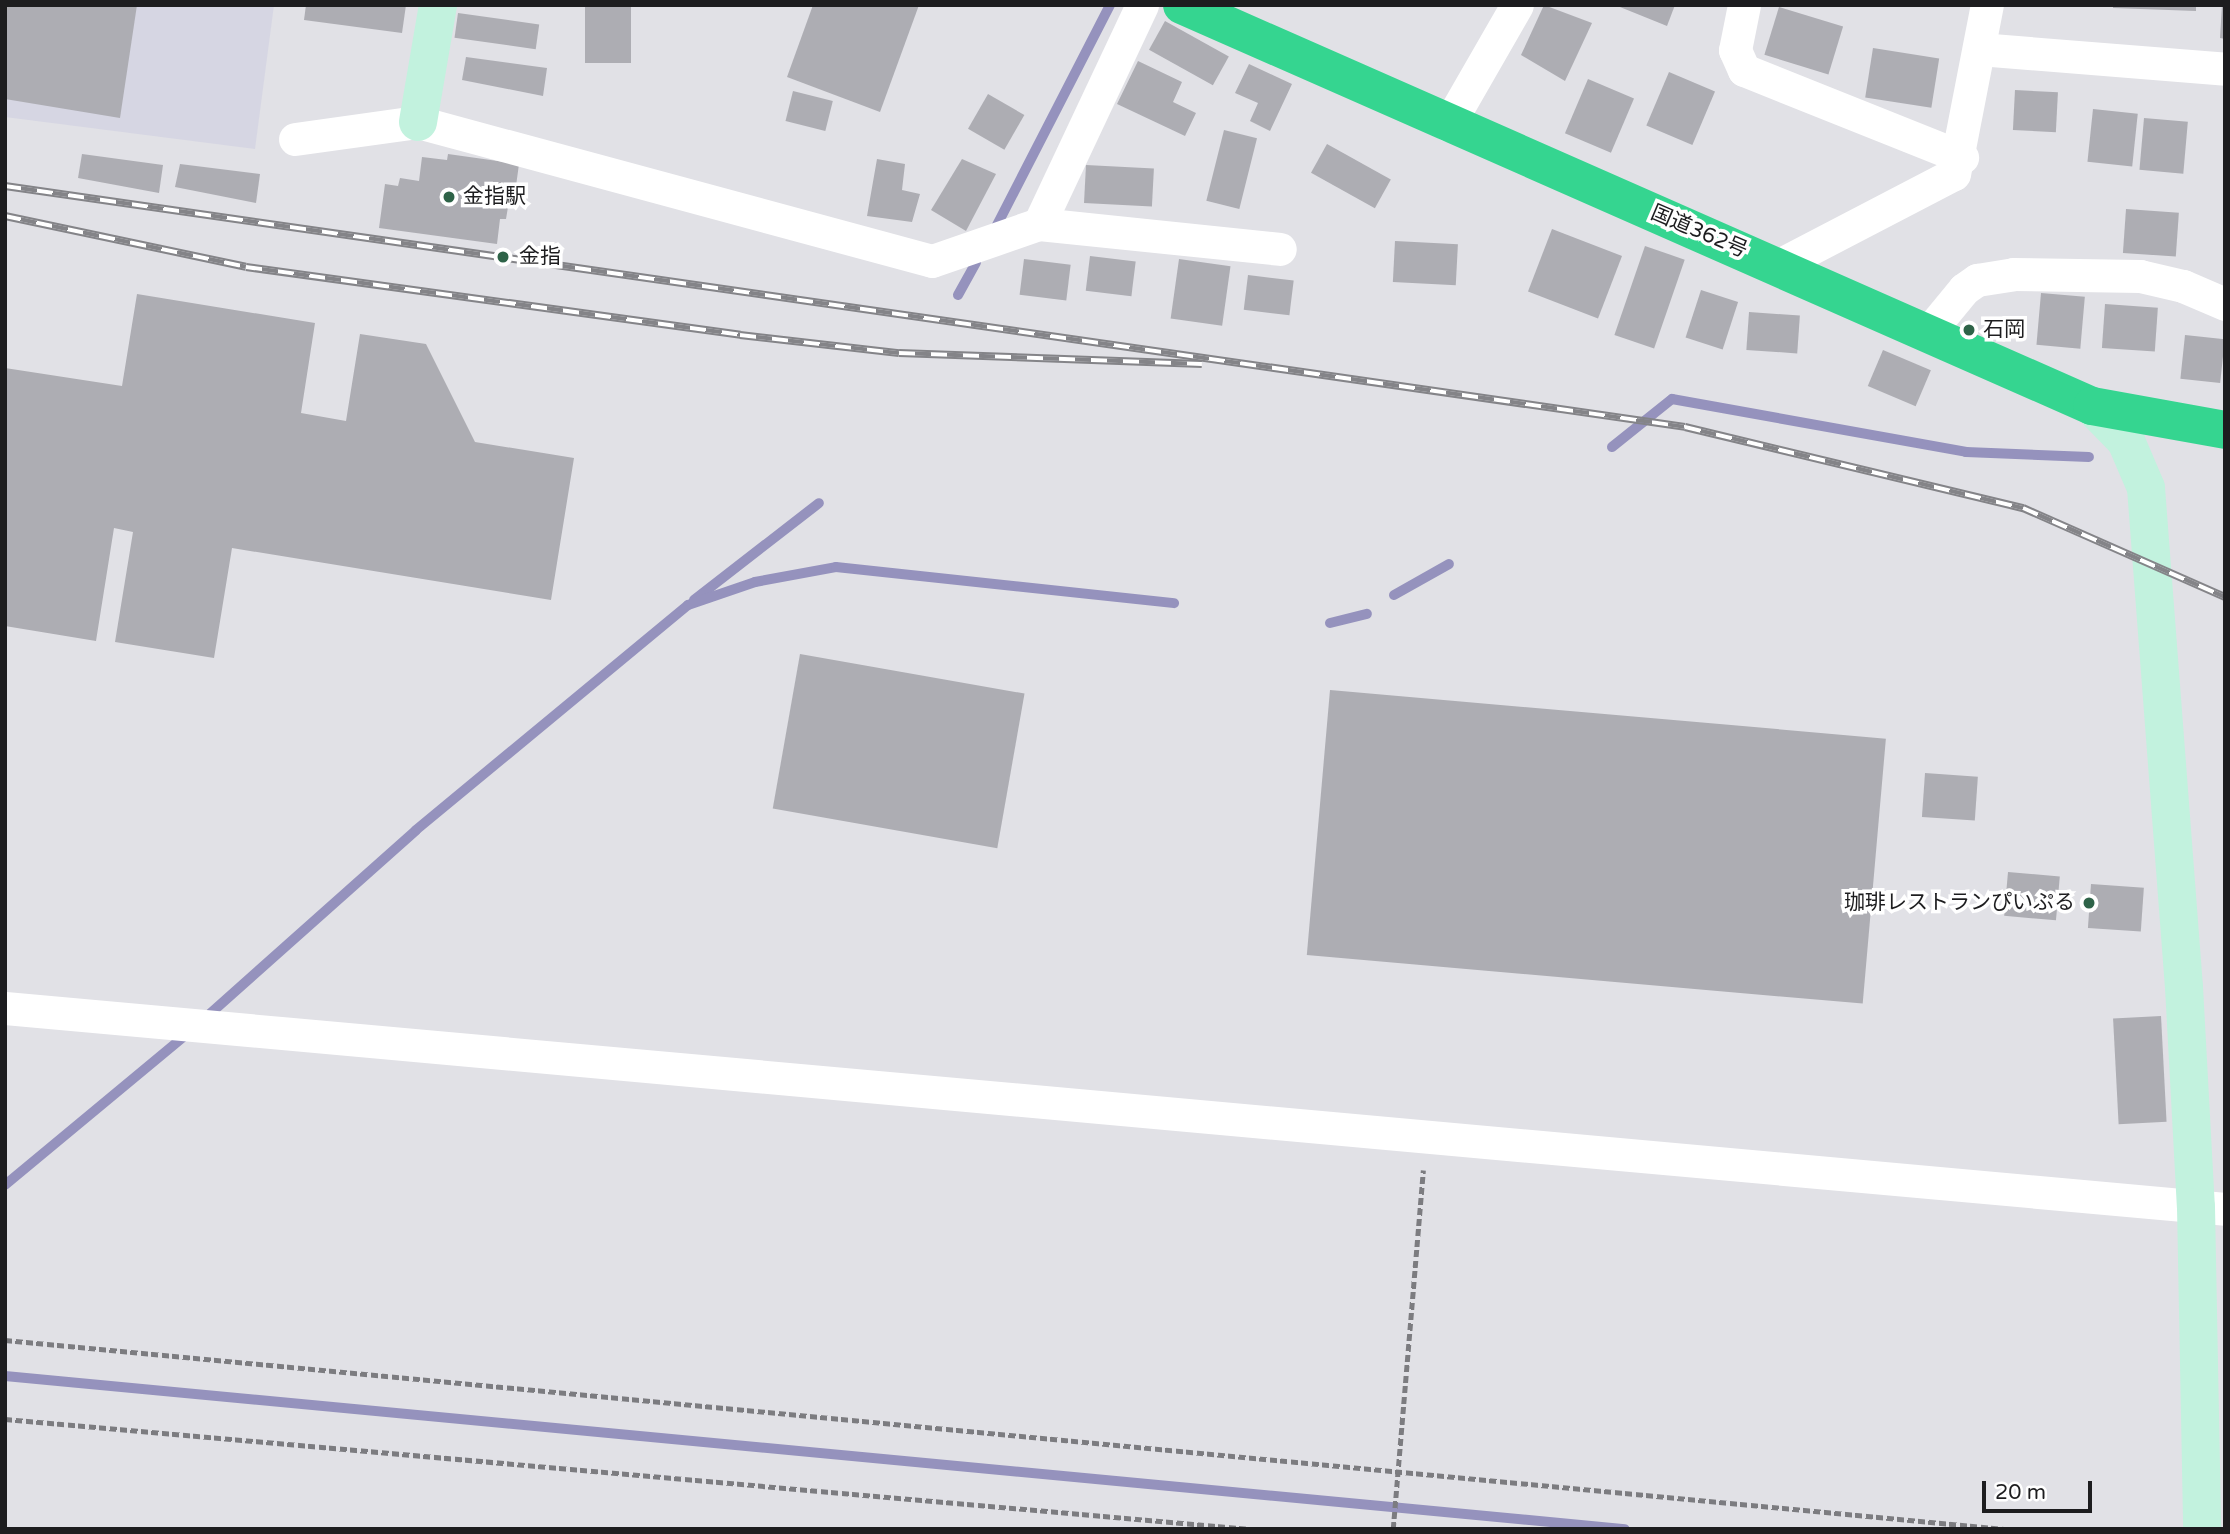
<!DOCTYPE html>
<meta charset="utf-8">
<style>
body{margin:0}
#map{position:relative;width:2230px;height:1534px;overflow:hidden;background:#e1e1e6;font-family:"Varela Round","Noto Sans JP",sans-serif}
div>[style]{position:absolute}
.built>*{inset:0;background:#d6d6e3}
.stream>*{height:10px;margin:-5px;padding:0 5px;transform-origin:5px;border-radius:5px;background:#9592bd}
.building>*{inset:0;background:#adadb3;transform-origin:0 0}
.path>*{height:4.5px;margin-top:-2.25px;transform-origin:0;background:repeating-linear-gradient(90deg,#7c7c80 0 7px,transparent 0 10.5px)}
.street>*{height:33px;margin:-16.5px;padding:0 16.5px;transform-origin:16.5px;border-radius:16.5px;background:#fff}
.secondary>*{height:38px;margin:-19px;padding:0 19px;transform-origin:19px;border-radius:19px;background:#c2f2de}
.highway>*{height:38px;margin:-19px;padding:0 19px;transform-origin:19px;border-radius:19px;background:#35d590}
.rail>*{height:8px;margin-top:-4px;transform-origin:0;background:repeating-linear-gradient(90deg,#fff 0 16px,#848488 0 32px);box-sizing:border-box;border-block:2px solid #848488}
.dots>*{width:19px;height:19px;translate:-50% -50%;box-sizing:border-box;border:4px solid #fff;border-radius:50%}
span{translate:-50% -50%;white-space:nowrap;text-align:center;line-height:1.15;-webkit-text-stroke:7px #fff;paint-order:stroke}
.poi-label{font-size:21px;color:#1d1d1f}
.left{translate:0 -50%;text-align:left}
.right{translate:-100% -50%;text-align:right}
.street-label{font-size:21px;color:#1d1d1f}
.frame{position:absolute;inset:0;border:7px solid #1d1d1f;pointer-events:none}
.scale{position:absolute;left:1982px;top:1481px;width:110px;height:32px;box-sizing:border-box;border:4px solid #1d1d1f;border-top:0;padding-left:9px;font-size:21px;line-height:24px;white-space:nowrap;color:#1d1d1f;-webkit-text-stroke:5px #fff;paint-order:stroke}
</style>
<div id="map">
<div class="built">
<i style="clip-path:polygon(5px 5px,274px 5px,255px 149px,5px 117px)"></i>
</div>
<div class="stream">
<i style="left:997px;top:225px;width:247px;rotate:-62.8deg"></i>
<i style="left:958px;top:295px;width:37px;rotate:-61deg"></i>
<i style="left:1612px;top:447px;width:77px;rotate:-38.7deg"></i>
<i style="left:1672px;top:399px;width:299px;rotate:10.2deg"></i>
<i style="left:1966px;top:452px;width:123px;rotate:2.3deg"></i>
<i style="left:1394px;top:595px;width:63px;rotate:-29.4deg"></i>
<i style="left:694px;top:600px;width:158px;rotate:-37.8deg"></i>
<i style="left:1330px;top:623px;width:38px;rotate:-14deg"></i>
<i style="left:203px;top:1020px;width:285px;rotate:-41.7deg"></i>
<i style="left:416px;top:830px;width:353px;rotate:-39.6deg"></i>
<i style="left:688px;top:605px;width:71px;rotate:-18.9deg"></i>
<i style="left:755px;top:582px;width:82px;rotate:-10.5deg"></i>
<i style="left:836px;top:567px;width:340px;rotate:6.1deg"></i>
<i style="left:5px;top:1185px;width:238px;rotate:-39.7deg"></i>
<i style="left:5px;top:1376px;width:1627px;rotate:5.4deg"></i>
</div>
<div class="building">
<i style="clip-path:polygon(5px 5px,137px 5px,120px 118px,5px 99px)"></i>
<i style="clip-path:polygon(306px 5px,406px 5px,402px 33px,304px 20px)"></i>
<i style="left:585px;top:5px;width:46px;height:58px"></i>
<i style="clip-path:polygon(813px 5px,919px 5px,880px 112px,787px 77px)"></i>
<i style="clip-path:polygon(1544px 5px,1592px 23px,1565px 81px,1521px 55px)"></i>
<i style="clip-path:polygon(1615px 5px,1675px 5px,1667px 26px)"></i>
<i style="clip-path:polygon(2113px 5px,2196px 5px,2196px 11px,2113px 8px)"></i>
<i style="clip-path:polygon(2222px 5px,2225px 5px,2225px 39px,2220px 38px)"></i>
<i style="left:1779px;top:7px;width:67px;height:50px;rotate:17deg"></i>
<i style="left:458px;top:13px;width:82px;height:25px;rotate:8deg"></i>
<i style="left:1165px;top:21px;width:73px;height:33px;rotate:29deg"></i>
<i style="left:1873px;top:48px;width:67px;height:50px;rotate:9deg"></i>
<i style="clip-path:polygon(466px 57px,547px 68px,543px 96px,462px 80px)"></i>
<i style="clip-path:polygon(1138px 61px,1182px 82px,1173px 102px,1196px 113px,1185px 136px,1117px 104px)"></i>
<i style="clip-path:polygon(1249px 64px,1292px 84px,1270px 131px,1250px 121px,1258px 103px,1235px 93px)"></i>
<i style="left:1669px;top:72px;width:50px;height:58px;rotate:23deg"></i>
<i style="left:1588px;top:79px;width:50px;height:59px;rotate:23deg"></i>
<i style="left:2015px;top:90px;width:43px;height:40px;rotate:3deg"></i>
<i style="left:793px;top:91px;width:41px;height:31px;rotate:14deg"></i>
<i style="left:988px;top:94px;width:42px;height:40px;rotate:30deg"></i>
<i style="left:2093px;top:109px;width:45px;height:53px;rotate:6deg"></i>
<i style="left:2144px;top:118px;width:44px;height:52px;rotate:5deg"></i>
<i style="left:1224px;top:130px;width:34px;height:73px;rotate:14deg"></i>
<i style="left:1327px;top:144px;width:73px;height:33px;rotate:29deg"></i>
<i style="clip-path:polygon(82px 154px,163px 165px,159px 193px,78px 178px)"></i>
<i style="clip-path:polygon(448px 154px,519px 164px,513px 208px,508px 207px,506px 219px,500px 219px,497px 244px,379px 228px,385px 184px,398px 186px,400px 178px,419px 181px,422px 157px,447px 160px)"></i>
<i style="clip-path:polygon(877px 159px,905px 164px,902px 190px,920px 194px,912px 222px,867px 216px)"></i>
<i style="clip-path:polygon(962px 159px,996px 174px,966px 231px,931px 210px)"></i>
<i style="clip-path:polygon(180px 164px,260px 174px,256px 203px,175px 187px)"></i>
<i style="left:1086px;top:165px;width:68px;height:38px;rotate:3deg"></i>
<i style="left:2126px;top:209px;width:53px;height:44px;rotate:4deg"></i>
<i style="left:1552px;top:229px;width:75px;height:67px;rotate:21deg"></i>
<i style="left:1395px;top:241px;width:63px;height:41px;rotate:3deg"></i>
<i style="left:1645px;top:246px;width:42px;height:94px;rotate:19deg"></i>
<i style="left:1090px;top:256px;width:46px;height:35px;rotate:7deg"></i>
<i style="left:1024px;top:259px;width:47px;height:36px;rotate:7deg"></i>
<i style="left:1179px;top:259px;width:52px;height:60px;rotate:8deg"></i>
<i style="left:1248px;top:275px;width:46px;height:35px;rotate:7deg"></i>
<i style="left:1701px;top:290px;width:39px;height:50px;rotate:18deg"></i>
<i style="left:2041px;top:293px;width:44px;height:52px;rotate:5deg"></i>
<i style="clip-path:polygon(137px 294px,315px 323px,301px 413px,346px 421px,360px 334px,426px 344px,475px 442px,574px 458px,551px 600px,232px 548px,214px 658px,115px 642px,133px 532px,114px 528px,96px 641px,5px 626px,5px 368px,122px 386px)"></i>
<i style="left:2105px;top:304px;width:53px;height:44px;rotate:4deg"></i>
<i style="left:1749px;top:312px;width:51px;height:38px;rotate:4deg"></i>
<i style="left:2185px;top:335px;width:40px;height:44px;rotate:6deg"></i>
<i style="left:1883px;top:350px;width:52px;height:39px;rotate:23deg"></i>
<i style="left:800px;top:654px;width:228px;height:157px;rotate:10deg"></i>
<i style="left:1330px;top:690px;width:558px;height:266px;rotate:5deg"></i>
<i style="left:1925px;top:773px;width:53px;height:44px;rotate:4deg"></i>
<i style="left:2008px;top:872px;width:52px;height:44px;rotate:5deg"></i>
<i style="left:2091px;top:884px;width:53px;height:44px;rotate:4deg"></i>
<i style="left:2161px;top:1016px;width:106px;height:48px;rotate:87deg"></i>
</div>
<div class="path">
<i style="left:5px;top:1340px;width:2008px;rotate:5.4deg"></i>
<i style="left:5px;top:1419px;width:1250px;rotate:5.05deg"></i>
<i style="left:1393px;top:1529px;width:360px;rotate:-85.2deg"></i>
</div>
<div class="street">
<i style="left:1744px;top:5px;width:46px;rotate:101.3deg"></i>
<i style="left:1735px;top:50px;width:22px;rotate:66deg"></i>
<i style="left:1744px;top:70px;width:235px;rotate:21.8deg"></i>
<i style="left:1979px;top:49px;width:247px;rotate:4.6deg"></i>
<i style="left:1448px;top:125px;width:138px;rotate:-60.1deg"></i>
<i style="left:295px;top:139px;width:124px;rotate:-7.9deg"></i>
<i style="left:418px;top:122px;width:532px;rotate:15.13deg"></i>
<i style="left:932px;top:261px;width:113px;rotate:-19.1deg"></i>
<i style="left:1039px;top:224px;width:242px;rotate:5.9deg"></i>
<i style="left:1039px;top:224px;width:242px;rotate:-64.8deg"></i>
<i style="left:1777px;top:266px;width:199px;rotate:-27.5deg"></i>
<i style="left:1954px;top:174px;width:172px;rotate:-79deg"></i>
<i style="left:1927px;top:334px;width:58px;rotate:-50.6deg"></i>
<i style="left:1964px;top:289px;width:16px;rotate:-35deg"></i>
<i style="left:1977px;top:280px;width:36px;rotate:-9deg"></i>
<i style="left:2013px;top:274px;width:127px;rotate:0.9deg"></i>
<i style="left:2140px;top:276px;width:44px;rotate:13.1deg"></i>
<i style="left:2183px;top:286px;width:46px;rotate:23.2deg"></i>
<i style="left:5px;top:1008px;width:2229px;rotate:5.17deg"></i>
</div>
<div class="secondary">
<i style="left:418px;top:122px;width:119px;rotate:-80.3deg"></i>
<i style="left:2092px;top:406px;width:49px;rotate:45.8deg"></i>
<i style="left:2126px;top:441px;width:51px;rotate:66.9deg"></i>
<i style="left:2146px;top:488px;width:500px;rotate:85.65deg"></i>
<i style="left:2184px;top:987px;width:220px;rotate:86.9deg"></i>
<i style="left:2196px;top:1207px;width:322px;rotate:88.9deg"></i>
</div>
<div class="highway">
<i style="left:1182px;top:5px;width:994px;rotate:23.78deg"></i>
<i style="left:2092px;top:406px;width:135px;rotate:10.2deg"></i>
</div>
<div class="rail">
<i style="left:5px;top:186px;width:1697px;rotate:8.16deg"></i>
<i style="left:1685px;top:427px;width:348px;rotate:13.5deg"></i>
<i style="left:2023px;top:508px;width:221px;rotate:23.8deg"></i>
<i style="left:5px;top:216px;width:246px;rotate:11.9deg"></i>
<i style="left:246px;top:267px;width:499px;rotate:7.8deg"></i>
<i style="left:740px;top:335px;width:160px;rotate:6.5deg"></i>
<i style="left:899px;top:353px;width:303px;rotate:2.1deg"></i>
</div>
<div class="dots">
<i style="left:449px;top:197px;background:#2e6348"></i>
<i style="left:503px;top:257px;background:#2e6348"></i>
<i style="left:1969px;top:330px;background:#2e6348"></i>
<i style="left:2089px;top:903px;background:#2e6348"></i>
</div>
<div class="poi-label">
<span class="left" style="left:463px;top:197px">金指駅</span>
<span class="left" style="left:519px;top:257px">金指</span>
<span class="left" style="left:1983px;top:330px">石岡</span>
<span class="right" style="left:2075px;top:903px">珈琲レストランぴいぷる</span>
</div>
<div class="street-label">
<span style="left:1699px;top:232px;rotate:23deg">国道362号</span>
</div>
<div class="frame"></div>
<div class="scale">20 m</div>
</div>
